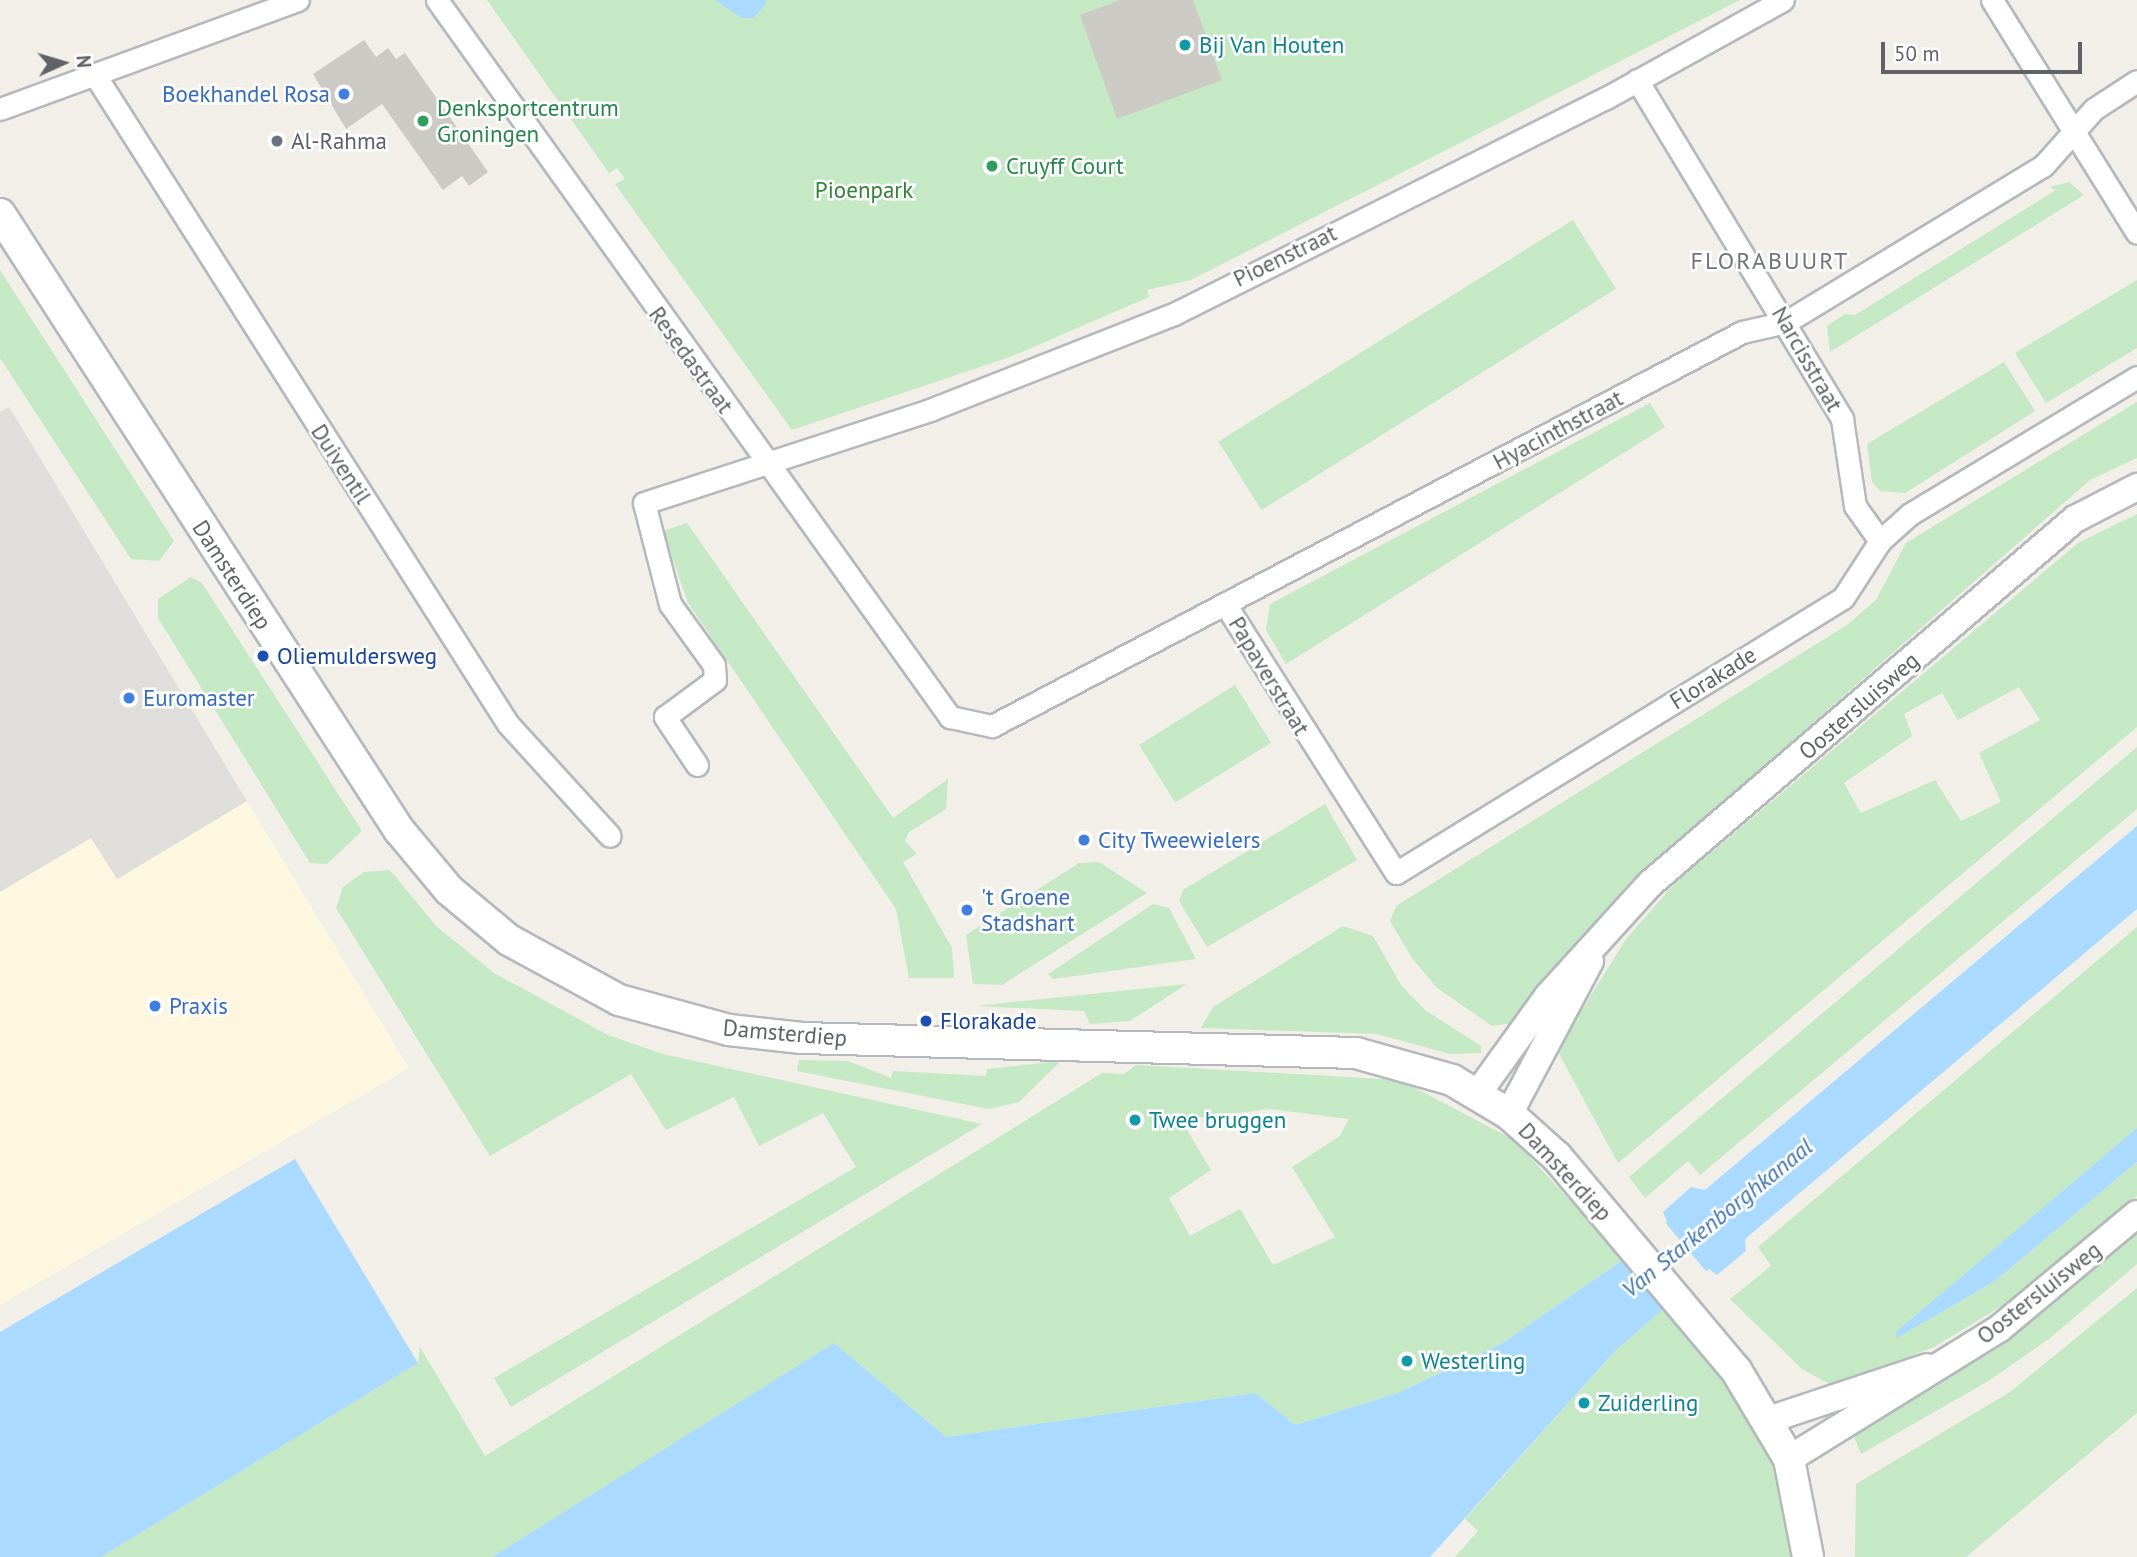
<!DOCTYPE html>
<style>
body{margin:0}
#map{position:relative;width:2137px;height:1557px;overflow:hidden;background:#f1efe8;font-family:"PT Sans",sans-serif}
div>[style]{position:absolute}
.commercial>*{inset:0;background:#fef7e0}
.industrial>*{inset:0;background:#e0deda}
.green>*{inset:0;background:#c5e8c5;transform-origin:0 0}
.water>*{inset:0;background:#aadaff}
.pier>*{inset:0;background:#f1efe8;transform-origin:0 0}
.building>*{inset:0;background:#cccac5}
.roads{filter:drop-shadow(2px 0 #b5b8bc) drop-shadow(-2px 0 #b5b8bc) drop-shadow(0 2px #b5b8bc) drop-shadow(0 -2px #b5b8bc)}
.minor>*{height:21px;margin:-10.5px;padding:0 10.5px;transform-origin:10.5px;border-radius:10.5px;background:#fff}
.tertiary>*{height:26px;margin:-13px;padding:0 13px;transform-origin:13px;border-radius:13px;background:#fff}
.secondary>*{height:30px;margin:-15px;padding:0 15px;transform-origin:15px;border-radius:15px;background:#fff}
.dots>*{width:19px;height:19px;translate:-50% -50%;box-sizing:border-box;border:4px solid #fff;border-radius:50%}
span{translate:-50% -50%;white-space:nowrap;text-align:center;line-height:1.15;-webkit-text-stroke:5px #fff;paint-order:stroke}
.culture-label{font-size:23px;color:#0d838f}
.left{translate:0 -50%;text-align:left}
.shop-label{font-size:23px;color:#366cbe}
.right{translate:-100% -50%;text-align:right}
.leisure-label{font-size:23px;color:#27864d}
.worship-label{font-size:23px;color:#5b616d}
.park-label{font-size:23px;color:#348238}
.street-label{font-size:23px;color:#5f6368}
.transit-label{font-size:23px;color:#164399}
.neighbourhood-label{font-size:24px;color:#70757a;letter-spacing:2px}
.water-label{font-size:24px;color:#4174aa;font-style:italic}
.north{position:absolute;left:28px;top:28px;width:70px;height:70px;-webkit-text-stroke:5px #fff;paint-order:stroke;rotate:86deg;font-size:19px;font-weight:700;line-height:28px;text-align:center;color:#5f6368}
.north::after{content:'';display:block;margin:auto;width:24px;height:32px;background:#5f6368;clip-path:polygon(50% 0,100% 100%,50% 72%,0 100%)}
.scale{position:absolute;left:1881px;top:42px;width:201px;height:32px;box-sizing:border-box;border:4px solid #5f6368;border-top:0;padding-left:9px;font-size:21px;line-height:24px;white-space:nowrap;color:#5f6368;-webkit-text-stroke:5px #fff;paint-order:stroke}
</style>
<div id="map">
<div class="commercial">
<i style="clip-path:polygon(247px 801px,409px 1068px,0 1305px,0 892px,91px 838px,118px 879px)"></i>
</div>
<div class="industrial">
<i style="clip-path:polygon(9px 407px,247px 801px,117px 879px,91px 838px,0 892px,0 412px)"></i>
</div>
<div class="green">
<i style="clip-path:polygon(487px 0,1740px 0,1191px 280px,1147px 290px,1149px 297px,1010px 357px,792px 430px,615px 184px,625px 179px,617px 168px,609px 173px)"></i>
<i style="clip-path:polygon(2069px 182px,2084px 195px,1830px 352px,1827px 326px,1845px 314px,1855px 315px,2056px 190px,2050px 187px)"></i>
<i style="left:1573px;top:220px;width:81px;height:418px;rotate:58deg"></i>
<i style="clip-path:polygon(0 270px,174px 541px,159px 561px,131px 559px,0 358px)"></i>
<i style="clip-path:polygon(2137px 280px,2137px 348px,2046px 403px,2015px 353px)"></i>
<i style="clip-path:polygon(2004px 362px,2035px 411px,1905px 493px,1880px 491px,1872px 482px,1867px 444px)"></i>
<i style="clip-path:polygon(2137px 402px,2137px 458px,2090px 480px,1629px 884px,1513px 1023px,1492px 1026px,1436px 987px,1412px 958px,1390px 921px,1396px 906px,1847px 625px,1876px 600px,1906px 543px)"></i>
<i style="clip-path:polygon(1650px 403px,1665px 427px,1286px 664px,1266px 630px,1270px 604px)"></i>
<i style="clip-path:polygon(evenodd,2137px 514px,2137px 727px,1618px 1163px,1557px 1050px,1626px 939px,1674px 884px,2078px 543px,2137px 514px,2019px 687px,2040px 720px,1979px 753px,2001px 802px,1961px 821px,1935px 780px,1861px 813px,1844px 783px,1912px 736px,1904px 714px,1942px 693px,1958px 720px,2019px 687px)"></i>
<i style="clip-path:polygon(687px 523px,893px 818px,948px 779px,946px 809px,909px 832px,905px 841px,917px 854px,903px 862px,952px 948px,954px 978px,909px 978px,896px 909px,688px 603px,663px 531px)"></i>
<i style="clip-path:polygon(191px 577px,202px 583px,362px 831px,327px 864px,310px 863px,158px 618px,158px 599px)"></i>
<i style="left:1235px;top:685px;width:68px;height:113px;rotate:58deg"></i>
<i style="clip-path:polygon(2137px 747px,2137px 809px,1700px 1175px,1688px 1161px,1645px 1198px,1629px 1177px)"></i>
<i style="clip-path:polygon(1325px 804px,1357px 860px,1207px 947px,1179px 901px,1183px 890px)"></i>
<i style="clip-path:polygon(1099px 862px,1147px 893px,1002px 985px,973px 984px,966px 935px,1079px 863px)"></i>
<i style="clip-path:polygon(390px 870px,436px 926px,494px 973px,608px 1035px,663px 1054px,982px 1124px,511px 1407px,494px 1378px,856px 1167px,823px 1113px,759px 1146px,734px 1097px,666px 1130px,631px 1074px,490px 1156px,336px 908px,343px 887px,364px 872px)"></i>
<i style="clip-path:polygon(1153px 904px,1169px 908px,1196px 959px,1053px 979px,1048px 974px)"></i>
<i style="clip-path:polygon(1343px 926px,1373px 936px,1401px 985px,1425px 1010px,1481px 1046px,1481px 1053px,1450px 1054px,1377px 1034px,1201px 1028px,1213px 1007px)"></i>
<i style="clip-path:polygon(2137px 927px,2137px 1128px,1897px 1338px,1995px 1281px,2137px 1162px,2137px 1196px,2020px 1295px,1934px 1347px,1833px 1386px,1802px 1369px,1730px 1299px,1771px 1266px,1758px 1247px)"></i>
<i style="clip-path:polygon(1187px 984px,1130px 1021px,1090px 1024px,1084px 1011px,976px 1006px)"></i>
<i style="clip-path:polygon(799px 1060px,848px 1061px,891px 1078px,893px 1071px,986px 1076px,987px 1069px,1061px 1061px,1019px 1102px,989px 1109px,797px 1071px)"></i>
<i style="clip-path:polygon(evenodd,1136px 1065px,1400px 1080px,1514px 1140px,1624px 1259px,1501px 1344px,1398px 1393px,1295px 1425px,1256px 1393px,946px 1437px,834px 1344px,492px 1557px,101px 1557px,418px 1363px,420px 1347px,485px 1456px,1102px 1073px,1124px 1074px,1136px 1065px,1270px 1109px,1349px 1119px,1340px 1136px,1292px 1167px,1335px 1237px,1273px 1265px,1240px 1209px,1190px 1236px,1169px 1198px,1211px 1170px,1181px 1120px,1270px 1109px)"></i>
<i style="clip-path:polygon(2137px 1234px,2137px 1264px,2050px 1338px,1990px 1380px,1861px 1454px,1853px 1434px,2000px 1347px)"></i>
<i style="clip-path:polygon(2137px 1288px,2137px 1413px,1966px 1557px,1855px 1557px,1856px 1484px,2010px 1392px)"></i>
<i style="clip-path:polygon(1664px 1307px,1748px 1405px,1777px 1465px,1793px 1557px,1455px 1557px,1478px 1531px,1465px 1519px,1615px 1351px)"></i>
</div>
<div class="water">
<i style="clip-path:polygon(715px 0,765px 0,766px 4px,753px 18px,742px 18px)"></i>
<i style="clip-path:polygon(2137px 826px,2137px 909px,1745px 1239px,1746px 1251px,1717px 1275px,1709px 1269px,1615px 1351px,1430px 1557px,492px 1557px,834px 1343px,946px 1437px,1256px 1393px,1295px 1425px,1398px 1393px,1501px 1344px,1624px 1259px,1667px 1222px,1663px 1212px,1691px 1187px,1705px 1190px)"></i>
<i style="clip-path:polygon(2137px 1128px,2137px 1162px,1995px 1281px,1897px 1338px,1895px 1333px)"></i>
<i style="clip-path:polygon(295px 1159px,418px 1363px,101px 1557px,0 1557px,0 1332px)"></i>
</div>
<div class="pier">
<i style="left:1663px;top:1220px;width:68px;height:54px;rotate:50deg"></i>
</div>
<div class="building">
<i style="clip-path:polygon(1121px 0,1193px 0,1222px 80px,1117px 119px,1080px 15px)"></i>
<i style="clip-path:polygon(364px 40px,376px 57px,388px 48px,396px 59px,405px 53px,488px 172px,469px 186px,462px 176px,443px 190px,382px 104px,346px 129px,313px 74px)"></i>
</div>
<div class="roads">
<div class="minor">
<i style="left:437px;top:0;width:882px;rotate:54.42deg"></i>
<i style="left:950px;top:717px;width:43px;rotate:12.1deg"></i>
<i style="left:992px;top:726px;width:847px;rotate:-27.71deg"></i>
<i style="left:1742px;top:332px;width:45px;rotate:-12.8deg"></i>
<i style="left:1786px;top:322px;width:301px;rotate:-31.3deg"></i>
<i style="left:2043px;top:166px;width:76px;rotate:-48.2deg"></i>
<i style="left:2094px;top:109px;width:51px;rotate:-33.1deg"></i>
<i style="left:1992px;top:0;width:274px;rotate:58.1deg"></i>
<i style="left:95px;top:75px;width:769px;rotate:57.53deg"></i>
<i style="left:508px;top:724px;width:151px;rotate:47.7deg"></i>
<i style="left:1637px;top:80px;width:396px;rotate:58.8deg"></i>
<i style="left:1842px;top:419px;width:88px;rotate:81.5deg"></i>
<i style="left:1855px;top:506px;width:43px;rotate:54.5deg"></i>
<i style="left:0;top:109px;width:317px;rotate:-20.1deg"></i>
<i style="left:1227px;top:607px;width:315px;rotate:57.6deg"></i>
<i style="left:1396px;top:873px;width:525px;rotate:-31.6deg"></i>
<i style="left:1843px;top:598px;width:68px;rotate:-57deg"></i>
<i style="left:1880px;top:541px;width:40px;rotate:-42deg"></i>
<i style="left:1910px;top:514px;width:265px;rotate:-31.1deg"></i>
<i style="left:697px;top:765px;width:58px;rotate:-123.7deg"></i>
<i style="left:665px;top:717px;width:62px;rotate:-36.5deg"></i>
<i style="left:715px;top:680px;width:15px;rotate:-94deg"></i>
<i style="left:714px;top:665px;width:75px;rotate:-125.8deg"></i>
<i style="left:670px;top:604px;width:104px;rotate:-104.4deg"></i>
<i style="left:644px;top:503px;width:301px;rotate:-18deg"></i>
<i style="left:930px;top:410px;width:262px;rotate:-21.5deg"></i>
<i style="left:1174px;top:314px;width:483px;rotate:-26.6deg"></i>
<i style="left:1606px;top:98px;width:202px;rotate:-29deg"></i>
</div>
<div class="tertiary">
<i style="left:1478px;top:1093px;width:120px;rotate:-54.2deg"></i>
<i style="left:1548px;top:996px;width:153px;rotate:-47.7deg"></i>
<i style="left:1651px;top:883px;width:559px;rotate:-40.65deg"></i>
<i style="left:2075px;top:519px;width:70px;rotate:-27.3deg"></i>
<i style="left:1509px;top:1114px;width:173px;rotate:-62.1deg"></i>
<i style="left:1771px;top:1419px;width:164px;rotate:-18.4deg"></i>
<i style="left:1789px;top:1459px;width:248px;rotate:-31.8deg"></i>
<i style="left:2000px;top:1328px;width:178px;rotate:-39.8deg"></i>
</div>
<div class="secondary">
<i style="left:0;top:214px;width:734px;rotate:57.07deg"></i>
<i style="left:399px;top:830px;width:78px;rotate:50.2deg"></i>
<i style="left:449px;top:890px;width:78px;rotate:39.8deg"></i>
<i style="left:509px;top:940px;width:125px;rotate:28.6deg"></i>
<i style="left:619px;top:1000px;width:114px;rotate:15.3deg"></i>
<i style="left:729px;top:1030px;width:73px;rotate:6.3deg"></i>
<i style="left:802px;top:1038px;width:554px;rotate:1.55deg"></i>
<i style="left:1356px;top:1053px;width:100px;rotate:15.7deg"></i>
<i style="left:1452px;top:1080px;width:66px;rotate:30.8deg"></i>
<i style="left:1509px;top:1114px;width:64px;rotate:41.9deg"></i>
<i style="left:1557px;top:1157px;width:278px;rotate:50deg"></i>
<i style="left:1736px;top:1370px;width:104px;rotate:59.2deg"></i>
<i style="left:1789px;top:1459px;width:100px;rotate:79deg"></i>
</div>
</div>
<div class="dots">
<i style="left:1185px;top:45px;background:#0f9aa8"></i>
<i style="left:344px;top:94px;background:#3f7fe0"></i>
<i style="left:423px;top:121px;background:#2e9e5b"></i>
<i style="left:277px;top:141px;background:#6b7280"></i>
<i style="left:992px;top:166px;background:#2e9e5b"></i>
<i style="left:263px;top:656px;background:#1a4fb4"></i>
<i style="left:129px;top:698px;background:#3f7fe0"></i>
<i style="left:1084px;top:840px;background:#3f7fe0"></i>
<i style="left:967px;top:910px;background:#3f7fe0"></i>
<i style="left:155px;top:1006px;background:#3f7fe0"></i>
<i style="left:926px;top:1021px;background:#1a4fb4"></i>
<i style="left:1135px;top:1120px;background:#0f9aa8"></i>
<i style="left:1407px;top:1361px;background:#0f9aa8"></i>
<i style="left:1584px;top:1403px;background:#0f9aa8"></i>
</div>
<div class="culture-label">
<span class="left" style="left:1199px;top:45px">Bij Van Houten</span>
<span class="left" style="left:1149px;top:1120px">Twee bruggen</span>
<span class="left" style="left:1421px;top:1361px">Westerling</span>
<span class="left" style="left:1598px;top:1403px">Zuiderling</span>
</div>
<div class="shop-label">
<span class="right" style="left:330px;top:94px">Boekhandel Rosa</span>
<span class="left" style="left:143px;top:698px">Euromaster</span>
<span class="left" style="left:1098px;top:840px">City Tweewielers</span>
<span class="left" style="left:981px;top:910px">'t Groene<br>Stadshart</span>
<span class="left" style="left:169px;top:1006px">Praxis</span>
</div>
<div class="leisure-label">
<span class="left" style="left:437px;top:121px">Denksportcentrum<br>Groningen</span>
<span class="left" style="left:1006px;top:166px">Cruyff Court</span>
</div>
<div class="worship-label">
<span class="left" style="left:291px;top:141px">Al-Rahma</span>
</div>
<div class="park-label">
<span style="left:864px;top:190px">Pioenpark</span>
</div>
<div class="street-label">
<span style="left:1285px;top:256px;rotate:-26deg">Pioenstraat</span>
<span style="left:1807px;top:359px;rotate:60deg">Narcisstraat</span>
<span style="left:691px;top:360px;rotate:54deg">Resedastraat</span>
<span style="left:1558px;top:430px;rotate:-28deg">Hyacinthstraat</span>
<span style="left:341px;top:464px;rotate:57deg">Duiventil</span>
<span style="left:232px;top:575px;rotate:57deg">Damsterdiep</span>
<span style="left:1269px;top:676px;rotate:59deg">Papaverstraat</span>
<span style="left:1713px;top:678px;rotate:-32deg">Florakade</span>
<span style="left:1859px;top:706px;rotate:-41deg">Oostersluisweg</span>
<span style="left:785px;top:1033px;rotate:5deg">Damsterdiep</span>
<span style="left:1565px;top:1172px;rotate:47deg">Damsterdiep</span>
<span style="left:2039px;top:1293px;rotate:-38deg">Oostersluisweg</span>
</div>
<div class="transit-label">
<span class="left" style="left:277px;top:656px">Oliemuldersweg</span>
<span class="left" style="left:940px;top:1021px">Florakade</span>
</div>
<div class="neighbourhood-label">
<span style="left:1770px;top:261px">FLORABUURT</span>
</div>
<div class="water-label">
<span style="left:1717px;top:1218px;rotate:-39deg">Van Starkenborghkanaal</span>
</div>
<div class="north">N</div>
<div class="scale">50 m</div>
</div>
